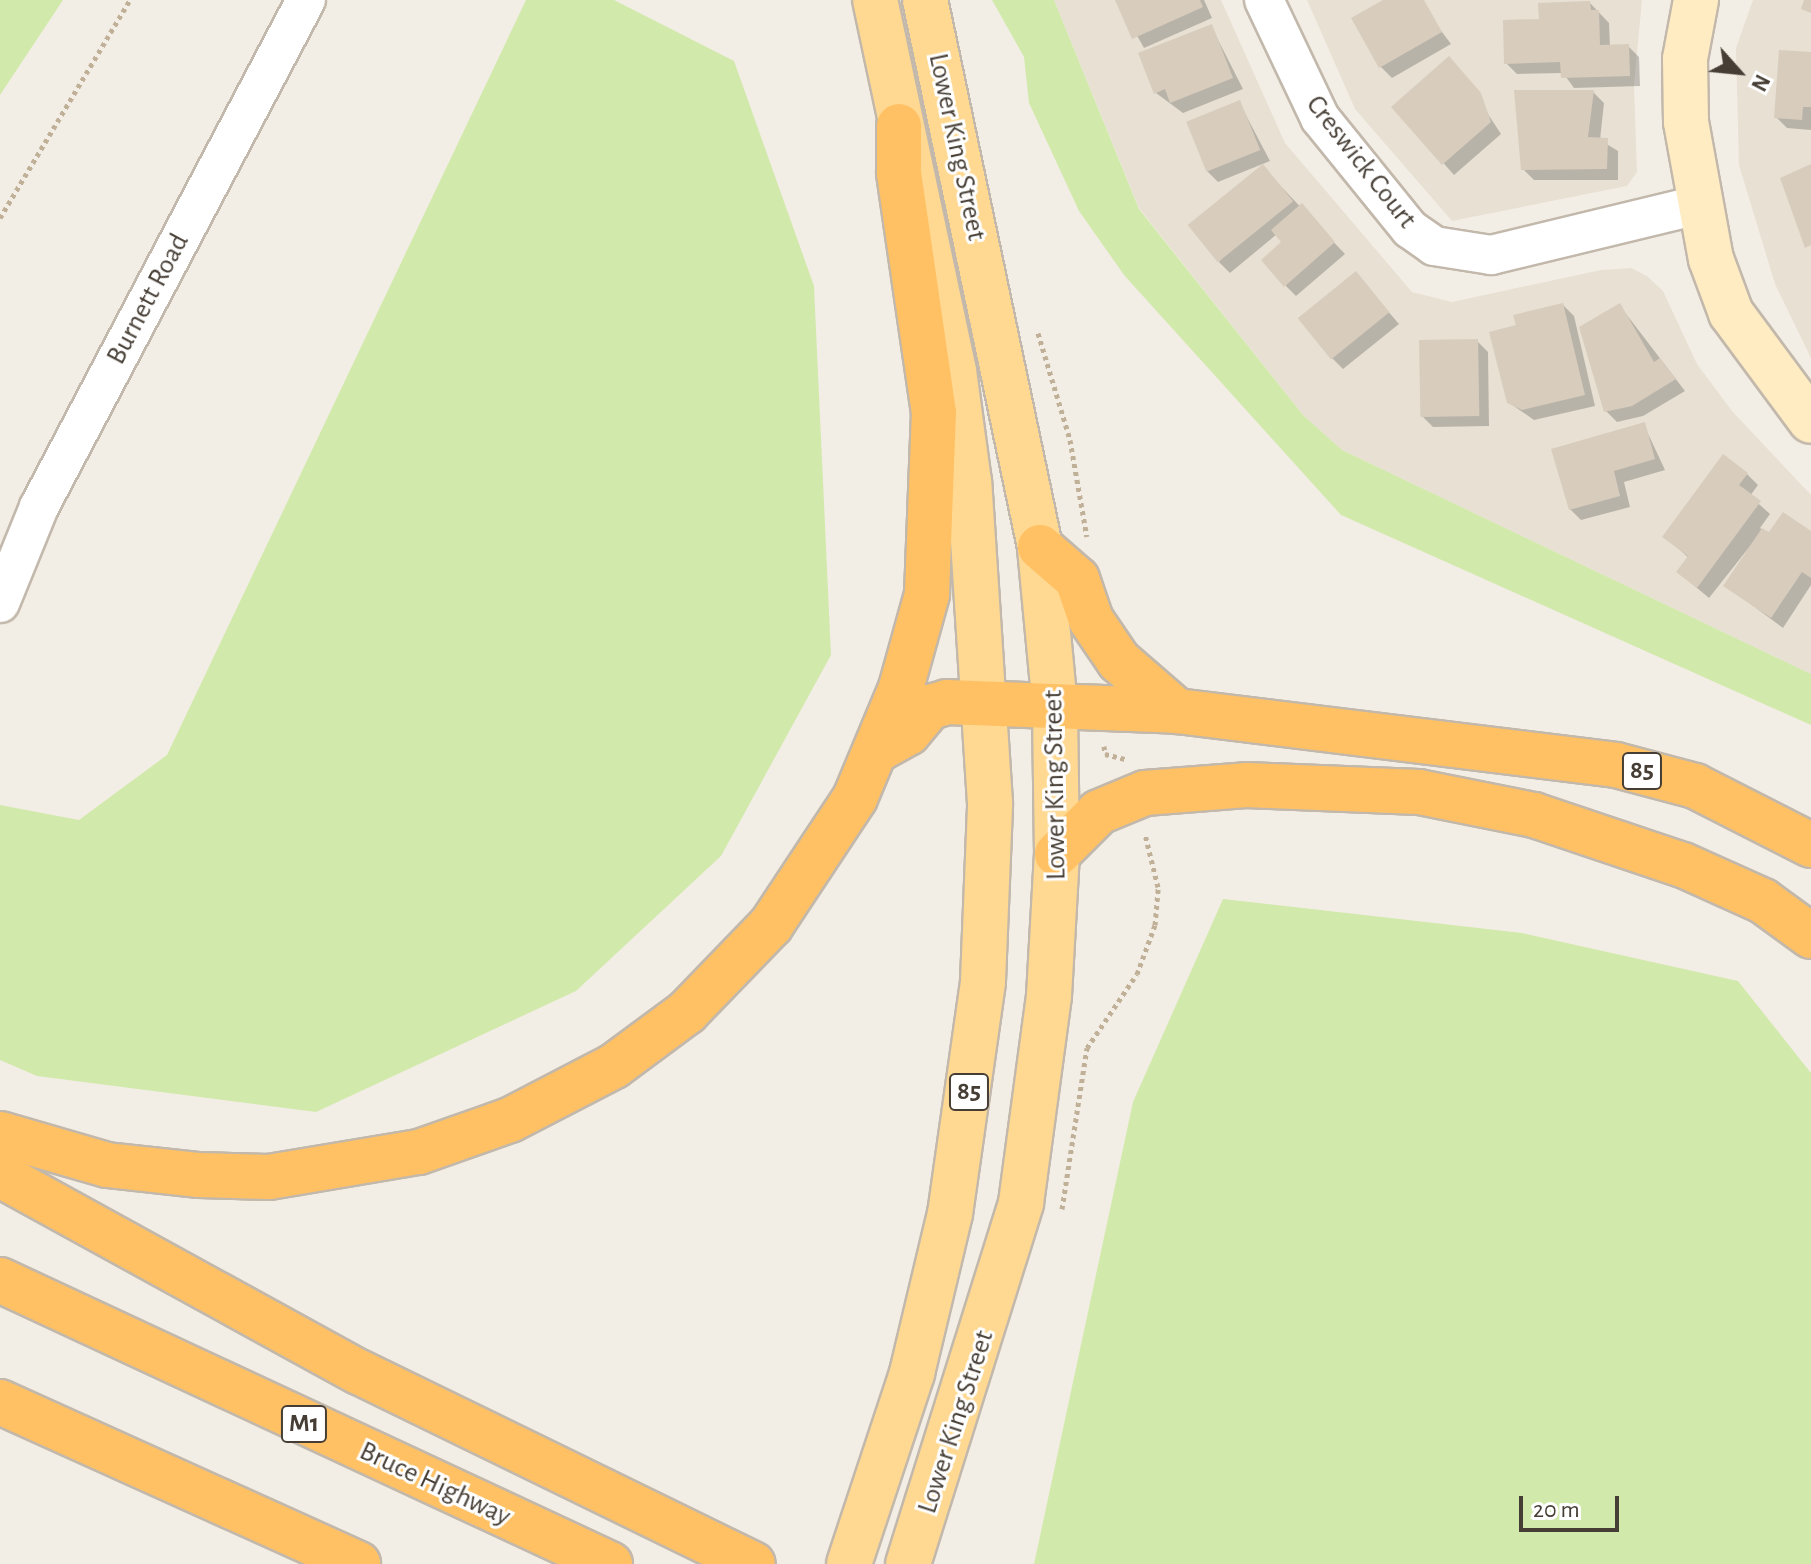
<!DOCTYPE html>
<style>
body{margin:0}
#map{position:relative;width:1811px;height:1564px;overflow:hidden;background:#f3eee5;font-family:"Alegreya Sans",sans-serif}
div>[style]{position:absolute}
.residential>*{inset:0;background:#e7e0d3}
.green>*{inset:0;background:#d2e9ac}
.shadow>*{inset:0;background:#0003}
.building>*{inset:0;background:#d8ccbd;transform-origin:0 0}
.path>*{height:5px;margin-top:-2.5px;transform-origin:0;background:repeating-linear-gradient(90deg,#c1b098 0 4px,transparent 0 8px)}
.roads{filter:drop-shadow(2px 0 #c2b8ab) drop-shadow(-2px 0 #c2b8ab) drop-shadow(0 2px #c2b8ab) drop-shadow(0 -2px #c2b8ab)}
.street>*{height:38px;margin:-19px;padding:0 19px;transform-origin:19px;border-radius:19px;background:#fff}
.secondary>*{height:44px;margin:-22px;padding:0 22px;transform-origin:22px;border-radius:22px;background:#ffecc3}
.primary>*{height:44px;margin:-22px;padding:0 22px;transform-origin:22px;border-radius:22px;background:#ffd992}
.highway>*{height:44px;margin:-22px;padding:0 22px;transform-origin:22px;border-radius:22px;background:#ffc164}
span{translate:-50% -50%;white-space:nowrap;text-align:center;line-height:1.15;-webkit-text-stroke:6px #fff;paint-order:stroke}
.shield-label span{padding:2px 6px;background:#fff;border:2px solid;border-radius:6px;-webkit-text-stroke-width:0}
.shield-label{font-size:26px;color:#463e35;font-weight:700}
.street-label{font-size:28px;color:#463e35}
.north{position:absolute;left:1699px;top:32px;width:80px;height:80px;-webkit-text-stroke:6px #fff;paint-order:stroke;rotate:117deg;font-size:22px;font-weight:700;line-height:32px;text-align:center;color:#463e35}
.north::after{content:'';display:block;margin:auto;width:28px;height:36px;background:#463e35;clip-path:polygon(50% 0,100% 100%,50% 72%,0 100%)}
.scale{position:absolute;left:1519px;top:1496px;width:100px;height:36px;box-sizing:border-box;border:4px solid #463e35;border-top:0;padding-left:10px;font-size:24px;line-height:28px;white-space:nowrap;color:#463e35;-webkit-text-stroke:6px #fff;paint-order:stroke}
</style>
<div id="map">
<div class="residential">
<i style="clip-path:polygon(1054px 0,1221px 0,1285px 143px,1412px 292px,1452px 302px,1601px 270px,1631px 268px,1647px 276px,1663px 291px,1697px 364px,1732px 411px,1811px 495px,1811px 674px,1342px 450px,1303px 415px,1139px 208px)"></i>
<i style="clip-path:polygon(1307px 0,1642px 0,1634px 85px,1637px 172px,1627px 186px,1452px 221px,1355px 109px)"></i>
<i style="clip-path:polygon(1753px 0,1811px 0,1811px 358px,1775px 284px,1739px 165px,1736px 48px)"></i>
</div>
<div class="green">
<i style="clip-path:polygon(0 0,63px 0,0 95px)"></i>
<i style="clip-path:polygon(526px 0,614px 0,734px 61px,814px 286px,831px 655px,721px 856px,576px 991px,316px 1112px,37px 1076px,0 1060px,0 805px,79px 820px,167px 755px)"></i>
<i style="clip-path:polygon(992px 0,1054px 0,1139px 209px,1303px 415px,1342px 450px,1811px 674px,1811px 725px,1341px 515px,1124px 275px,1079px 211px,1029px 103px,1024px 57px)"></i>
<i style="clip-path:polygon(1223px 899px,1522px 933px,1738px 981px,1811px 1073px,1811px 1564px,1034px 1564px,1133px 1102px)"></i>
</div>
<div class="shadow">
<i style="clip-path:polygon(1117px 0,1204px 0,1212px 18px,1144px 48px)"></i>
<i style="clip-path:polygon(1387px 0,1418px 0,1451px 44px,1392px 78px,1381px 67px)"></i>
<i style="clip-path:polygon(1590px 3px,1609px 23px,1610px 47px,1628px 46px,1639px 57px,1640px 86px,1574px 88px,1563px 73px,1517px 74px,1506px 63px,1541px 21px)"></i>
<i style="clip-path:polygon(1211px 26px,1243px 89px,1183px 113px,1156px 93px)"></i>
<i style="clip-path:polygon(1811px 54px,1811px 130px,1787px 128px,1776px 117px)"></i>
<i style="clip-path:polygon(1459px 70px,1501px 134px,1454px 175px,1394px 107px)"></i>
<i style="clip-path:polygon(1593px 92px,1604px 103px,1600px 140px,1618px 151px,1618px 180px,1534px 180px,1523px 169px)"></i>
<i style="clip-path:polygon(1239px 102px,1270px 161px,1218px 182px,1207px 171px)"></i>
<i style="clip-path:polygon(1273px 178px,1345px 254px,1296px 296px,1286px 286px,1284px 242px,1277px 234px,1230px 273px,1219px 262px)"></i>
<i style="clip-path:polygon(1356px 274px,1399px 324px,1343px 369px,1332px 358px)"></i>
<i style="clip-path:polygon(1563px 305px,1574px 316px,1595px 406px,1534px 420px,1508px 402px,1518px 327px)"></i>
<i style="clip-path:polygon(1620px 306px,1685px 391px,1643px 416px,1617px 422px,1606px 411px)"></i>
<i style="clip-path:polygon(1477px 341px,1488px 352px,1489px 426px,1433px 427px,1422px 416px)"></i>
<i style="clip-path:polygon(1644px 425px,1665px 470px,1624px 482px,1630px 507px,1581px 520px,1570px 509px)"></i>
<i style="clip-path:polygon(1747px 474px,1758px 485px,1750px 496px,1770px 514px,1760px 528px,1770px 535px,1811px 533px,1811px 585px,1783px 628px,1725px 585px,1758px 536px,1709px 598px,1678px 572px,1689px 558px,1665px 537px)"></i>
</div>
<div class="building">
<i style="clip-path:polygon(1115px 0,1200px 0,1203px 7px,1132px 39px)"></i>
<i style="clip-path:polygon(1383px 0,1424px 0,1442px 32px,1379px 68px,1351px 18px)"></i>
<i style="clip-path:polygon(1804px 0,1811px 0,1811px 13px,1801px 9px)"></i>
<i style="clip-path:polygon(1590px 1px,1591px 10px,1599px 10px,1600px 45px,1629px 44px,1630px 76px,1561px 78px,1560px 62px,1504px 64px,1503px 20px,1539px 19px,1538px 3px)"></i>
<i style="clip-path:polygon(1212px 24px,1233px 78px,1170px 103px,1165px 89px,1154px 94px,1138px 53px)"></i>
<i style="clip-path:polygon(1779px 50px,1811px 52px,1811px 107px,1803px 107px,1802px 120px,1774px 118px)"></i>
<i style="clip-path:polygon(1449px 56px,1481px 93px,1491px 122px,1442px 165px,1391px 107px)"></i>
<i style="clip-path:polygon(1514px 90px,1594px 90px,1588px 137px,1608px 138px,1607px 169px,1521px 170px)"></i>
<i style="left:1240px;top:100px;width:54px;height:58px;rotate:68deg"></i>
<i style="left:1263px;top:164px;width:48px;height:97px;rotate:51deg"></i>
<i style="clip-path:polygon(1811px 164px,1811px 245px,1805px 248px,1780px 178px)"></i>
<i style="clip-path:polygon(1302px 203px,1335px 242px,1284px 287px,1261px 260px,1281px 242px,1271px 230px)"></i>
<i style="left:1356px;top:271px;width:53px;height:75px;rotate:51deg"></i>
<i style="clip-path:polygon(1563px 303px,1585px 395px,1522px 410px,1507px 403px,1489px 332px,1516px 325px,1513px 315px)"></i>
<i style="clip-path:polygon(1620px 303px,1654px 362px,1660px 358px,1676px 379px,1632px 406px,1604px 412px,1579px 327px)"></i>
<i style="left:1478px;top:339px;width:77px;height:59px;rotate:89deg"></i>
<i style="clip-path:polygon(1645px 422px,1655px 459px,1614px 471px,1620px 496px,1569px 510px,1551px 449px)"></i>
<i style="clip-path:polygon(1723px 454px,1748px 473px,1739px 485px,1761px 501px,1697px 588px,1676px 572px,1688px 556px,1662px 537px)"></i>
<i style="clip-path:polygon(1783px 512px,1811px 531px,1811px 578px,1802px 572px,1771px 618px,1723px 586px,1762px 528px,1769px 532px)"></i>
</div>
<div class="path">
<i style="left:0;top:218px;width:254px;rotate:-59.2deg"></i>
<i style="left:1038px;top:333px;width:112px;rotate:73.3deg"></i>
<i style="left:1070px;top:440px;width:98px;rotate:80.1deg"></i>
<i style="left:1104px;top:746px;width:8px;rotate:83deg"></i>
<i style="left:1105px;top:754px;width:21px;rotate:14deg"></i>
<i style="left:1062px;top:1209px;width:163px;rotate:-81.2deg"></i>
<i style="left:1087px;top:1048px;width:89px;rotate:-56deg"></i>
<i style="left:1137px;top:974px;width:52px;rotate:-69.8deg"></i>
<i style="left:1155px;top:925px;width:38px;rotate:-85deg"></i>
<i style="left:1158px;top:887px;width:55px;rotate:-103.8deg"></i>
</div>
<div class="roads">
<div class="street">
<i style="left:1264px;top:0;width:131px;rotate:64.6deg"></i>
<i style="left:1320px;top:118px;width:143px;rotate:51deg"></i>
<i style="left:1410px;top:229px;width:29px;rotate:35deg"></i>
<i style="left:1434px;top:246px;width:58px;rotate:9deg"></i>
<i style="left:1491px;top:255px;width:212px;rotate:-13.6deg"></i>
<i style="left:0;top:603px;width:104px;rotate:-67.9deg"></i>
<i style="left:39px;top:507px;width:573px;rotate:-62.23deg"></i>
</div>
<div class="secondary">
<i style="left:1696px;top:0;width:60px;rotate:100.6deg"></i>
<i style="left:1685px;top:59px;width:63px;rotate:89.1deg"></i>
<i style="left:1686px;top:122px;width:139px;rotate:79.7deg"></i>
<i style="left:1711px;top:259px;width:58px;rotate:69.7deg"></i>
<i style="left:1731px;top:313px;width:134px;rotate:53.5deg"></i>
</div>
<div class="primary">
<i style="left:849px;top:1564px;width:201px;rotate:-71.7deg"></i>
<i style="left:912px;top:1373px;width:163px;rotate:-76.6deg"></i>
<i style="left:950px;top:1214px;width:235px;rotate:-81.9deg"></i>
<i style="left:983px;top:981px;width:178px;rotate:-87.7deg"></i>
<i style="left:990px;top:803px;width:322px;rotate:-93.7deg"></i>
<i style="left:969px;top:482px;width:112px;rotate:-97.7deg"></i>
<i style="left:954px;top:371px;width:379px;rotate:-102deg"></i>
<i style="left:908px;top:1564px;width:378px;rotate:-72.6deg"></i>
<i style="left:1021px;top:1203px;width:209px;rotate:-82.3deg"></i>
<i style="left:1049px;top:996px;width:142px;rotate:-86.8deg"></i>
<i style="left:1057px;top:854px;width:147px;rotate:-90.8deg"></i>
<i style="left:1055px;top:707px;width:161px;rotate:-95.4deg"></i>
<i style="left:1040px;top:547px;width:559px;rotate:-101.87deg"></i>
</div>
<div class="highway">
<i style="left:1040px;top:547px;width:49px;rotate:40.9deg"></i>
<i style="left:1077px;top:579px;width:43px;rotate:71.1deg"></i>
<i style="left:1091px;top:620px;width:50px;rotate:55.7deg"></i>
<i style="left:1119px;top:661px;width:77px;rotate:40.8deg"></i>
<i style="left:879px;top:749px;width:33px;rotate:-29deg"></i>
<i style="left:908px;top:733px;width:34px;rotate:-50deg"></i>
<i style="left:930px;top:707px;width:18px;rotate:-16deg"></i>
<i style="left:947px;top:702px;width:230px;rotate:2.2deg"></i>
<i style="left:1177px;top:711px;width:442px;rotate:7deg"></i>
<i style="left:1616px;top:765px;width:82px;rotate:14.9deg"></i>
<i style="left:1695px;top:786px;width:130px;rotate:27deg"></i>
<i style="left:1057px;top:854px;width:59px;rotate:-45deg"></i>
<i style="left:1099px;top:812px;width:50px;rotate:-22.4deg"></i>
<i style="left:1145px;top:793px;width:101px;rotate:-4.5deg"></i>
<i style="left:1246px;top:785px;width:173px;rotate:2.3deg"></i>
<i style="left:1419px;top:792px;width:117px;rotate:11.3deg"></i>
<i style="left:1534px;top:815px;width:157px;rotate:18.6deg"></i>
<i style="left:1683px;top:865px;width:88px;rotate:24.2deg"></i>
<i style="left:1763px;top:901px;width:59px;rotate:36.1deg"></i>
<i style="left:0;top:1134px;width:111px;rotate:16.2deg"></i>
<i style="left:107px;top:1165px;width:93px;rotate:6.2deg"></i>
<i style="left:199px;top:1175px;width:70px;rotate:1.6deg"></i>
<i style="left:269px;top:1177px;width:152px;rotate:-9.5deg"></i>
<i style="left:419px;top:1152px;width:96px;rotate:-19.4deg"></i>
<i style="left:510px;top:1120px;width:117px;rotate:-27.4deg"></i>
<i style="left:614px;top:1066px;width:91px;rotate:-36.5deg"></i>
<i style="left:687px;top:1012px;width:121px;rotate:-46deg"></i>
<i style="left:771px;top:925px;width:152px;rotate:-56.5deg"></i>
<i style="left:855px;top:798px;width:119px;rotate:-67.3deg"></i>
<i style="left:901px;top:688px;width:98px;rotate:-74.5deg"></i>
<i style="left:927px;top:594px;width:181px;rotate:-87.8deg"></i>
<i style="left:934px;top:413px;width:243px;rotate:-98.3deg"></i>
<i style="left:899px;top:173px;width:47px;rotate:-90deg"></i>
<i style="left:0;top:1175px;width:409px;rotate:28.8deg"></i>
<i style="left:359px;top:1372px;width:438px;rotate:26deg"></i>
<i style="left:0;top:1280px;width:673px;rotate:24.97deg"></i>
<i style="left:0;top:1402px;width:393px;rotate:24.3deg"></i>
</div>
</div>
<div class="shield-label">
<span style="left:1642px;top:771px">85</span>
<span style="left:969px;top:1092px">85</span>
<span style="left:304px;top:1424px">M1</span>
</div>
<div class="street-label">
<span style="left:957px;top:147px;rotate:78deg">Lower King Street</span>
<span style="left:1361px;top:162px;rotate:52deg">Creswick Court</span>
<span style="left:148px;top:299px;rotate:-62deg">Burnett Road</span>
<span style="left:1055px;top:785px;rotate:-91deg">Lower King Street</span>
<span style="left:956px;top:1422px;rotate:-72deg">Lower King Street</span>
<span style="left:435px;top:1484px;rotate:25deg">Bruce Highway</span>
</div>
<div class="north">N</div>
<div class="scale">20 m</div>
</div>
